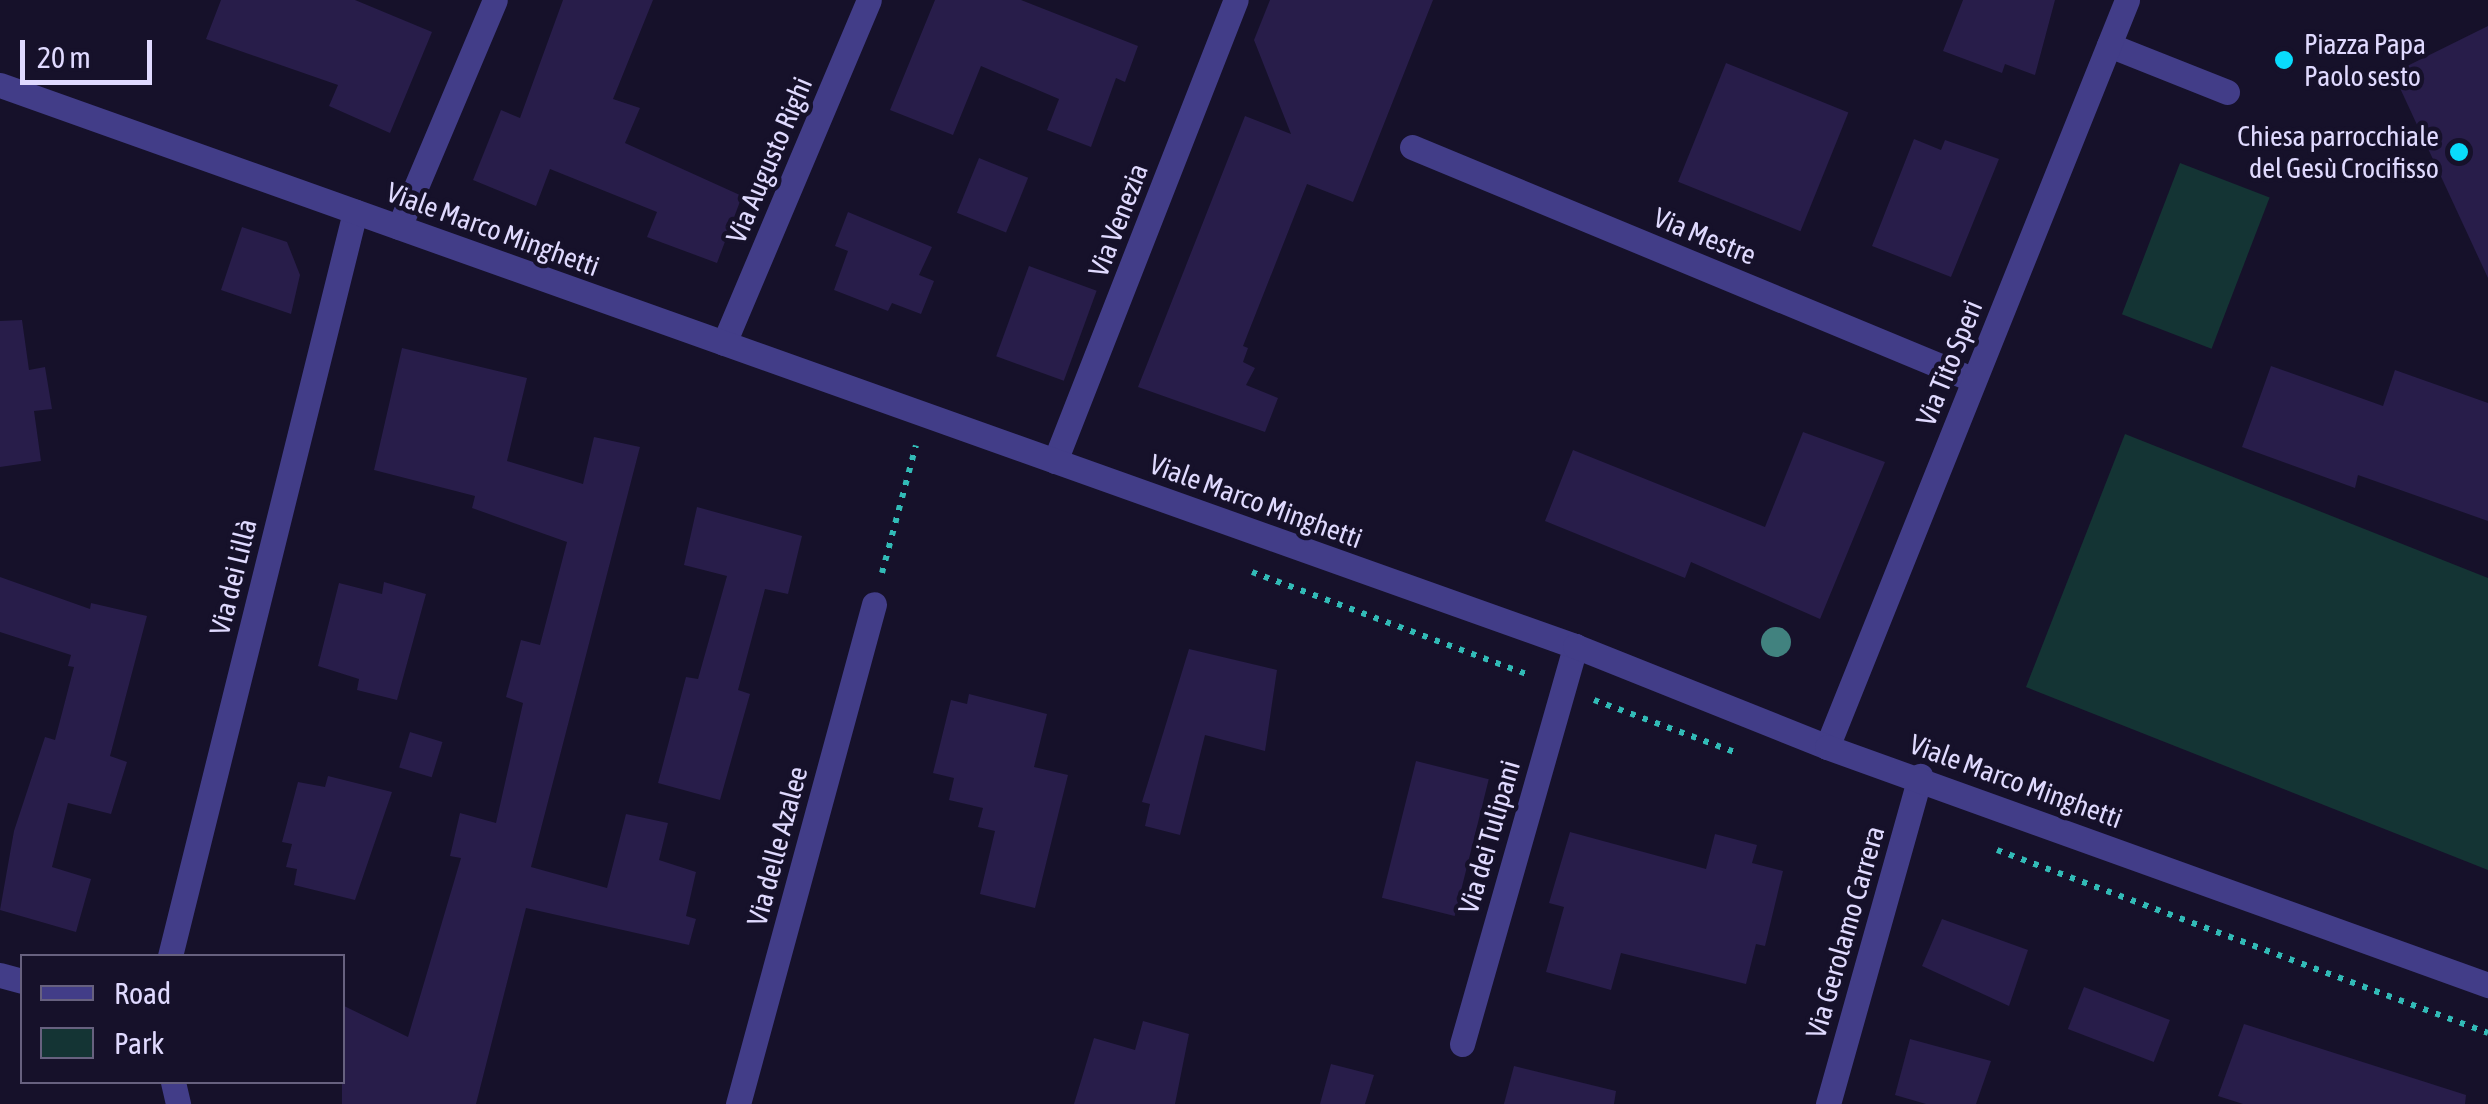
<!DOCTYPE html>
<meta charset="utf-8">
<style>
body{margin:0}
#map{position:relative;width:2488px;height:1104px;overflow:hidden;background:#16112a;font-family:"Asap Condensed",sans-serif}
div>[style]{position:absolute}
.green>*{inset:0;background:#143434;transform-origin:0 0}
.building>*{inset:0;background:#281d4a;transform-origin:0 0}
.path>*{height:6px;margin-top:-3px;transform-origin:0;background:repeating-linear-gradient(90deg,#32bbb7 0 5px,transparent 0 13px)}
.service>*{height:25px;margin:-12.5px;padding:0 12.5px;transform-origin:12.5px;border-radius:12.5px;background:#423d88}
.minor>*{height:25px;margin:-12.5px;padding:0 12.5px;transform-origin:12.5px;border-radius:12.5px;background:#423d88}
.tertiary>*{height:25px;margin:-12.5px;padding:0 12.5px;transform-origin:12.5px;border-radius:12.5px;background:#423d88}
.trees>*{width:30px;height:30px;margin:-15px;border-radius:50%;background:#41827f}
.dots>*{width:28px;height:28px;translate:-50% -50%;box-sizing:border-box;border:5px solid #16112a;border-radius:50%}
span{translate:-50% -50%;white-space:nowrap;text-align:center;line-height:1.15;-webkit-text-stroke:9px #16112a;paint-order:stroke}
.poi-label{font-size:28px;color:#e0daff}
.left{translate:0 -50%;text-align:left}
.right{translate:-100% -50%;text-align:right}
.street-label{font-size:28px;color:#e0daff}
.legend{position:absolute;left:20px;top:954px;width:325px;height:130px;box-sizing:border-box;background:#16112a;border:2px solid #67617f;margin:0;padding:12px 18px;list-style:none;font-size:30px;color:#e0daff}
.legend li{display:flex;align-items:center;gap:20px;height:50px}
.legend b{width:50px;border:2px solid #67617f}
.scale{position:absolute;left:20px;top:40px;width:132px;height:45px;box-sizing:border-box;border:5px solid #e0daff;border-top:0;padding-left:12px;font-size:30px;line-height:35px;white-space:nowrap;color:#e0daff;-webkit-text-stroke:8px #16112a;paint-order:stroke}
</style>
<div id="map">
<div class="green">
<i style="left:2180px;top:163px;width:96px;height:162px;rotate:21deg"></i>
<i style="clip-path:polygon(2125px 434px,2488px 578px,2488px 870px,2026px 687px)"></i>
</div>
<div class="building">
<i style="clip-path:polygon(221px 0,355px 0,432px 32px,390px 133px,329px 106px,338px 85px,206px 39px)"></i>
<i style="clip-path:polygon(563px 0,653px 0,613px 99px,640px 108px,625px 143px,742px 196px,717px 263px,647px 237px,657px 212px,550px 169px,536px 206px,473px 180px,501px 110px,520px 118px)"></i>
<i style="clip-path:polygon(935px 0,1021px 0,1138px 46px,1125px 82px,1116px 78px,1091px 147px,1047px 130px,1059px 99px,981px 66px,953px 135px,890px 110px)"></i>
<i style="clip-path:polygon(1270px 0,1433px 0,1353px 202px,1307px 184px,1243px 346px,1248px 348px,1243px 362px,1255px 368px,1246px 385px,1278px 398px,1265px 432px,1138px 387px,1245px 116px,1291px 134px,1254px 40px)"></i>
<i style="clip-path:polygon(1963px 0,2055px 0,2035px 75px,2005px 64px,2002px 73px,1943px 51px)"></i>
<i style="clip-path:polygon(2488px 26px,2488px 278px,2393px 73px)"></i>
<i style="left:1726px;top:63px;width:132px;height:128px;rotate:22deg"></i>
<i style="clip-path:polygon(1914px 139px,1941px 150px,1945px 140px,1999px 159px,1951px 277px,1872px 246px)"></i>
<i style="left:979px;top:158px;width:53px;height:59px;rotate:22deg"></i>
<i style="clip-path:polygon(848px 212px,932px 247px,919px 275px,934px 281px,921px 314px,892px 303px,888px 311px,834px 290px,848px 251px,835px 246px)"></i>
<i style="clip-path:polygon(242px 227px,287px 242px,300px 275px,291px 314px,221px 290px)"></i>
<i style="left:1029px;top:266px;width:72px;height:96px;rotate:20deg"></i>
<i style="clip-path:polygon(22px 320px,29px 370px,45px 367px,52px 409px,34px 411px,41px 461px,0 467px,0 321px)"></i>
<i style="clip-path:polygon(402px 348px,527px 378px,507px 461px,583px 484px,594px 437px,640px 447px,531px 867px,607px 888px,626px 814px,668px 823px,659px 860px,696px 872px,686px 916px,696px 919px,689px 945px,526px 908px,476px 1104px,342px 1104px,342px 1005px,408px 1037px,461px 858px,450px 856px,460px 813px,496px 823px,523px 703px,506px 697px,521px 640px,540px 645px,567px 542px,472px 508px,475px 496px,374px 470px)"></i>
<i style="clip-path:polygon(2271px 366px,2383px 406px,2395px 370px,2488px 403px,2488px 521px,2358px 475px,2355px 488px,2242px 447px)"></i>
<i style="clip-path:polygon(1803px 432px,1885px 462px,1820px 619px,1691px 562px,1685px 578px,1545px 521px,1573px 450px,1765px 527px)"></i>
<i style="clip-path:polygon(697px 507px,802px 536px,788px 594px,765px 589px,738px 690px,750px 694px,720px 800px,658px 783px,686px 677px,698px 679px,727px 576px,684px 565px)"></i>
<i style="clip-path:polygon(0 577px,90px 609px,91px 603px,147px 616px,110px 756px,127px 762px,111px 814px,68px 803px,52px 867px,91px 879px,76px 932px,0 910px,14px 831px,45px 737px,55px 740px,74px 667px,68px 666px,71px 655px,0 632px)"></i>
<i style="clip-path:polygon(384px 582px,426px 594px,397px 700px,357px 690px,359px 679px,318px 666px,339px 583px,382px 594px)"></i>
<i style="clip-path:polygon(1189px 649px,1277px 670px,1265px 751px,1205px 735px,1180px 835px,1145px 826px,1150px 804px,1142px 802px)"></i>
<i style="clip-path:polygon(969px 694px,1047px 714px,1034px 767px,1068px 775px,1035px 908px,980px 894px,995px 831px,978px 827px,983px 808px,949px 800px,954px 778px,933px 773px,951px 700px,967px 704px)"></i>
<i style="left:410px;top:732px;width:34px;height:37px;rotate:17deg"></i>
<i style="left:1416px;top:761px;width:75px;height:141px;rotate:14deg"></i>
<i style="clip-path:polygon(328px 776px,392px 792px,355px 900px,294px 885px,297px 869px,286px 867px,292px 844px,282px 842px,298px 782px,325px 787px)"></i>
<i style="clip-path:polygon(1570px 832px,1706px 869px,1715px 834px,1757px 845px,1752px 863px,1783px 871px,1765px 946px,1756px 944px,1746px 984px,1621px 953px,1611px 990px,1546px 972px,1564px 907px,1549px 903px)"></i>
<i style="clip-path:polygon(1942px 919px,2028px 950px,2009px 1006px,1922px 966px)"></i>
<i style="left:2084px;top:987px;width:92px;height:45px;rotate:21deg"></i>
<i style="clip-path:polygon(1143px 1021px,1189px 1034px,1175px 1104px,1074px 1104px,1094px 1038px,1135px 1050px)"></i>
<i style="clip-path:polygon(2244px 1024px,2466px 1095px,2465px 1104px,2243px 1104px,2218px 1096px)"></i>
<i style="clip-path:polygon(1910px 1039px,1991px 1061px,1976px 1104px,1926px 1104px,1895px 1095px)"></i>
<i style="clip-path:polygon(1331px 1064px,1374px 1075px,1365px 1104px,1320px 1104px)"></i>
<i style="clip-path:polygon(1514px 1066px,1616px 1091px,1614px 1104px,1504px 1104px)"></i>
</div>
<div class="path">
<i style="left:1252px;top:572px;width:298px;rotate:20.4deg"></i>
<i style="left:882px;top:573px;width:132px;rotate:-75.1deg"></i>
<i style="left:1594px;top:700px;width:153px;rotate:20.3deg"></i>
<i style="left:1997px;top:850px;width:524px;rotate:20.44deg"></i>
</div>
<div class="service">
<i style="left:2109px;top:45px;width:127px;rotate:21.7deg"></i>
</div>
<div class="minor">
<i style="left:1412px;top:147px;width:608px;rotate:22.52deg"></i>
<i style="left:399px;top:227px;width:246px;rotate:-67.1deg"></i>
<i style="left:724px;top:343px;width:372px;rotate:-67.1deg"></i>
<i style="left:1055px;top:461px;width:495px;rotate:-68.6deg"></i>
<i style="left:1827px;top:747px;width:805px;rotate:-68.12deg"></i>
<i style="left:170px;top:956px;width:767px;rotate:-76.04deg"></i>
<i style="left:0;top:975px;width:23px;rotate:15deg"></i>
<i style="left:1462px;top:1044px;width:414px;rotate:-74.1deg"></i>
<i style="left:173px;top:1082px;width:23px;rotate:77deg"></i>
<i style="left:738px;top:1104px;width:518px;rotate:-74.78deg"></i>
<i style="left:1828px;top:1104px;width:341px;rotate:-74.3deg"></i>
</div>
<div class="tertiary">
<i style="left:0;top:85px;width:1672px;rotate:19.61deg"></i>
<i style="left:1575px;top:646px;width:271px;rotate:21.8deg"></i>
<i style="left:1827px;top:747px;width:703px;rotate:19.8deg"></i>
</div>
<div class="trees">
<i style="left:1776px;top:642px"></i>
</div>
<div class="dots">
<i style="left:2284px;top:60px;background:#09dbfc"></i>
<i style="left:2459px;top:152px;background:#09dbfc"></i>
</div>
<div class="poi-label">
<span class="left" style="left:2304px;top:60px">Piazza Papa<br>Paolo sesto</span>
<span class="right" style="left:2439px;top:152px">Chiesa parrocchiale<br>del Gesù Crocifisso</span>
</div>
<div class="street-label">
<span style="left:769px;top:160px;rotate:-67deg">Via Augusto Righi</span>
<span style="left:1118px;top:220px;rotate:-69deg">Via Venezia</span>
<span style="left:493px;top:229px;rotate:20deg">Viale Marco Minghetti</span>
<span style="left:1705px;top:236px;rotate:22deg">Via Mestre</span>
<span style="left:1949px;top:363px;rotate:-68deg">Via Tito Speri</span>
<span style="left:1256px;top:501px;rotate:20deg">Viale Marco Minghetti</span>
<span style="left:233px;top:577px;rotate:-76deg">Via dei Lillà</span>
<span style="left:2016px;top:781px;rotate:20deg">Viale Marco Minghetti</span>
<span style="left:1489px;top:837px;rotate:-74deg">Via dei Tulipani</span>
<span style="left:777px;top:846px;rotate:-75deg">Via delle Azalee</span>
<span style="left:1845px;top:932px;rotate:-74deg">Via Gerolamo Carrera</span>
</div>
<ul class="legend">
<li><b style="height:12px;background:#423d88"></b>Road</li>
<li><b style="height:28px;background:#143434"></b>Park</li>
</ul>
<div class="scale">20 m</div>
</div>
